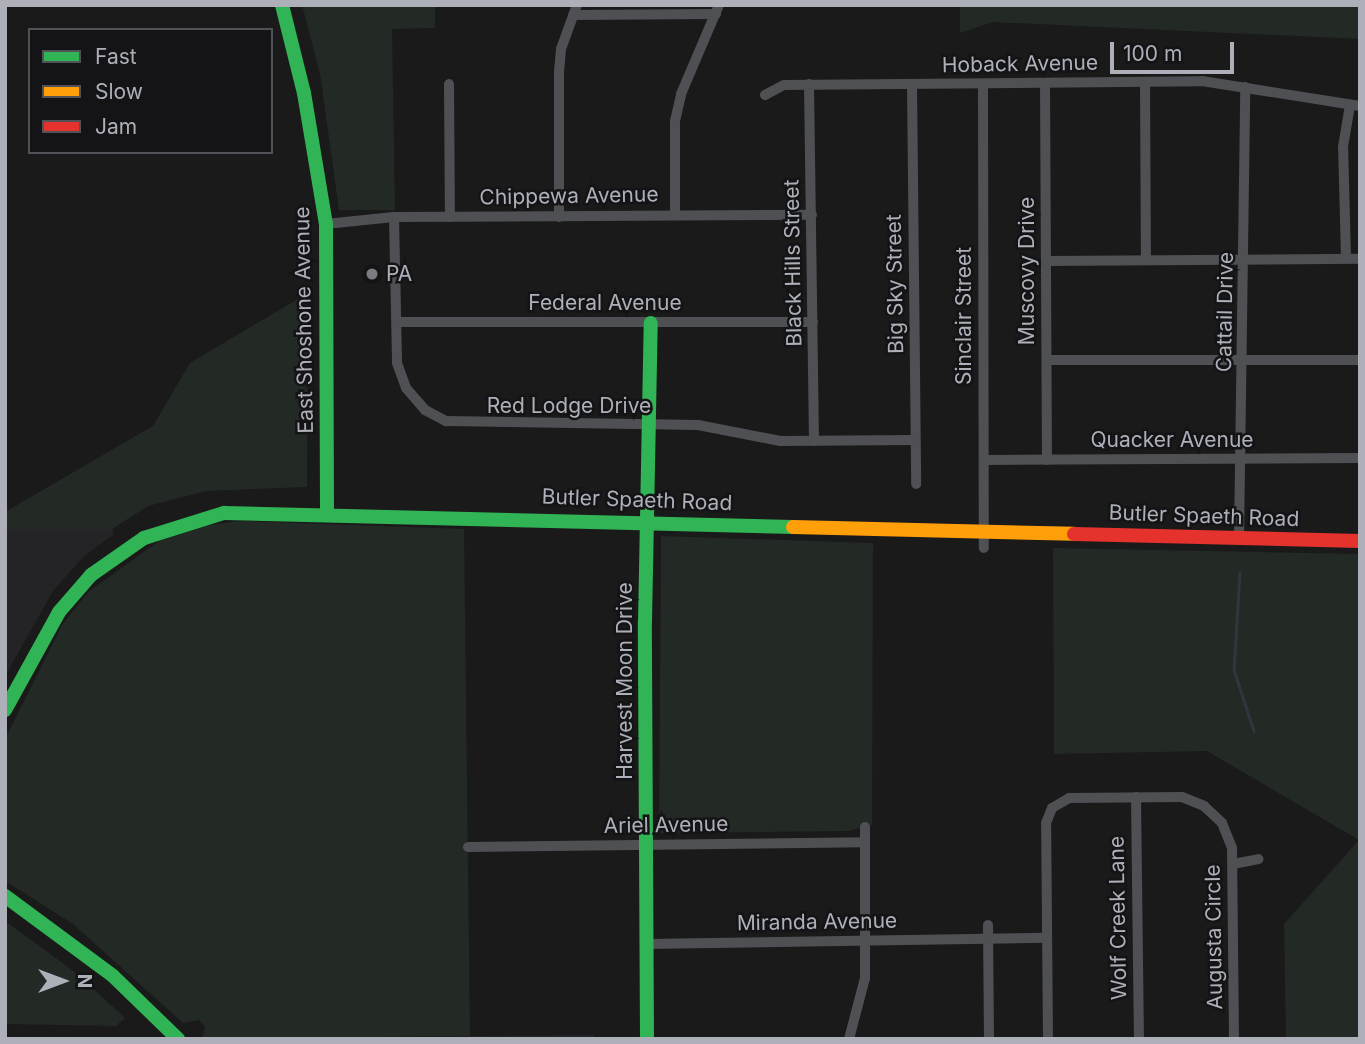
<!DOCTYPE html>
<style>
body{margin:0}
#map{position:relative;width:1365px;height:1044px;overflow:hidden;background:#1a1a1a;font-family:Inter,sans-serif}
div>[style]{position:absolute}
.built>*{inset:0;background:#242426}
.green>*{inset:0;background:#232924}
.stream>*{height:2.5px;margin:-1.25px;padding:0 1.25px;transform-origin:1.25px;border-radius:1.25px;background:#30363d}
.street>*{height:10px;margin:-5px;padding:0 5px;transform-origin:5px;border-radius:5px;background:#4f5053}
.fast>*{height:14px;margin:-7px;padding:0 7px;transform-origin:7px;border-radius:7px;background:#30b455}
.slow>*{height:14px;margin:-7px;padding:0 7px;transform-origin:7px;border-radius:7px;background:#ff9f0a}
.jam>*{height:14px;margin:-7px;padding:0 7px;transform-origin:7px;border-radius:7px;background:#e5322d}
.dots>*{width:19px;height:19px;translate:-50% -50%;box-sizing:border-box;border:4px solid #141416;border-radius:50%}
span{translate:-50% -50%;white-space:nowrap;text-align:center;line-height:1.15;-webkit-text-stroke:5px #141416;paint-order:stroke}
.street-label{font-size:21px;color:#adb0b9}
.poi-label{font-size:21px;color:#adb0b9}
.left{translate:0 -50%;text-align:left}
.frame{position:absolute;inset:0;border:7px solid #adb0b9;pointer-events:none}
.legend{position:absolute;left:28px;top:28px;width:245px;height:126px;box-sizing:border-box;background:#141416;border:2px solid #515257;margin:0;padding:9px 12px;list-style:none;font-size:21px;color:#adb0b9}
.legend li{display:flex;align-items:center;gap:14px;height:35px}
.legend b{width:35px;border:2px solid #515257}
.north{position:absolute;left:28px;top:946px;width:70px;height:70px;-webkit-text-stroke:5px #141416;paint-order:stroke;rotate:90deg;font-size:19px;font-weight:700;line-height:28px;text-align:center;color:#adb0b9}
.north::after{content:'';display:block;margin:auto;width:24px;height:32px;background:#adb0b9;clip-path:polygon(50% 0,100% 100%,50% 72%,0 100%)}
.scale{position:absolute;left:1110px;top:42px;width:124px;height:32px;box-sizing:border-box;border:4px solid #adb0b9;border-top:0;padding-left:9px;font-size:21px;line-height:24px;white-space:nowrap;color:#adb0b9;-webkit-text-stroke:5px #141416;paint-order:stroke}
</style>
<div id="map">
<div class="built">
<i style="clip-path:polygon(5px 529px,112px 529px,114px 534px,83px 557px,53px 591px,5px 676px)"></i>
<i style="clip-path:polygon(594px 1035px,594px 1039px,343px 1039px,470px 1036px)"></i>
</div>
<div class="green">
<i style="clip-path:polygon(302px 5px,435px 5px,435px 28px,392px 29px,395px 210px,339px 210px,320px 74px)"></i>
<i style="clip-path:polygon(960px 5px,1360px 5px,1360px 39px,993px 22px,960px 33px)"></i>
<i style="clip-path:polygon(308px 293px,307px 487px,206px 491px,148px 506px,112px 529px,5px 529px,5px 512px,153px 426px,190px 363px)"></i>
<i style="clip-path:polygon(240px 521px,464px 529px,470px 1036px,202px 1039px,205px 1026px,199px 1020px,183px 1023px,73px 924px,5px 881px,5px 739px,62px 625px,88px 592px,159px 541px,209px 525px)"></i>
<i style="clip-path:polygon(661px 536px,873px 543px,872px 825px,849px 831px,659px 833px)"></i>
<i style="clip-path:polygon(1053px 548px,1360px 554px,1360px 1039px,1286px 1039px,1284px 924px,1359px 840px,1207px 751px,1054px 754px)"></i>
<i style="clip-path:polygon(5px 921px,75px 972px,125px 1018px,116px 1026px,5px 1024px)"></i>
</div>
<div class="stream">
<i style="left:1240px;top:573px;width:97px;rotate:93.5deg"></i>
<i style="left:1234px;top:670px;width:64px;rotate:71.8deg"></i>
</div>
<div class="street">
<i style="left:573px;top:15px;width:143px;rotate:-0.4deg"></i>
<i style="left:1145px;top:82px;width:178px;rotate:89.7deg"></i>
<i style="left:1045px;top:83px;width:377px;rotate:89.7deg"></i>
<i style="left:449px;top:84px;width:133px;rotate:89.6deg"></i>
<i style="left:809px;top:84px;width:357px;rotate:89.2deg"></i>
<i style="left:912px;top:84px;width:400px;rotate:89.4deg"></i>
<i style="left:983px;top:84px;width:464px;rotate:89.9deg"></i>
<i style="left:765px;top:95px;width:21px;rotate:-28deg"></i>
<i style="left:784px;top:85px;width:418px;rotate:-0.5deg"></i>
<i style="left:1202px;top:81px;width:160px;rotate:9deg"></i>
<i style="left:675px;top:214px;width:93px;rotate:-90deg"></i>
<i style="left:675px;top:121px;width:28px;rotate:-77deg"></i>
<i style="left:681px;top:94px;width:97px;rotate:-66.9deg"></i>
<i style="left:394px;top:217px;width:146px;rotate:88.8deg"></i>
<i style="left:397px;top:363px;width:27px;rotate:70deg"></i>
<i style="left:406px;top:388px;width:29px;rotate:49deg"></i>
<i style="left:425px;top:410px;width:24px;rotate:28deg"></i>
<i style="left:446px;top:421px;width:252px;rotate:0.9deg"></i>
<i style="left:698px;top:425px;width:84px;rotate:11deg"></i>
<i style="left:780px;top:441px;width:135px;rotate:-0.4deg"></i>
<i style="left:559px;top:217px;width:145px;rotate:-90deg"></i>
<i style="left:559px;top:72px;width:23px;rotate:-85deg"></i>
<i style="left:561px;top:49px;width:47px;rotate:-70deg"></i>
<i style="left:326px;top:224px;width:68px;rotate:-5.9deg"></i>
<i style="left:394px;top:217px;width:418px;rotate:-0.3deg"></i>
<i style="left:1346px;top:258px;width:111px;rotate:-91.5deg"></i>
<i style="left:1343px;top:147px;width:43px;rotate:-80.5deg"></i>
<i style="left:1046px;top:261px;width:314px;rotate:-0.4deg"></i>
<i style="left:397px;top:322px;width:416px"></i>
<i style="left:1047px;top:360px;width:313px"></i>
<i style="left:984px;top:460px;width:376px;rotate:-0.3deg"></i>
<i style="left:1239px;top:538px;width:451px;rotate:-89.2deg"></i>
<i style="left:1136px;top:797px;width:242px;rotate:89.3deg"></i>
<i style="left:468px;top:847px;width:397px;rotate:-0.7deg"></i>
<i style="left:1233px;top:864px;width:26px;rotate:-11deg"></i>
<i style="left:988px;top:925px;width:114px;rotate:89.5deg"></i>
<i style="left:646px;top:944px;width:401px;rotate:-0.9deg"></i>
<i style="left:849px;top:1039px;width:63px;rotate:-75.3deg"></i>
<i style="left:865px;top:978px;width:151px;rotate:-90deg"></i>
<i style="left:1048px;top:1039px;width:216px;rotate:-90.5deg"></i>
<i style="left:1046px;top:823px;width:16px;rotate:-68deg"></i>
<i style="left:1052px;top:808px;width:20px;rotate:-30deg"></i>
<i style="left:1069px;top:798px;width:113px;rotate:-0.5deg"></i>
<i style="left:1182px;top:797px;width:24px;rotate:22deg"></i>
<i style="left:1204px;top:806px;width:25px;rotate:43deg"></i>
<i style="left:1222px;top:823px;width:27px;rotate:68deg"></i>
<i style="left:1232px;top:848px;width:191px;rotate:89.4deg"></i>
</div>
<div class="fast">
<i style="left:282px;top:5px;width:91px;rotate:76deg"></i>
<i style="left:304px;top:93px;width:133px;rotate:80.5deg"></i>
<i style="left:326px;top:224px;width:289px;rotate:89.8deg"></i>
<i style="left:5px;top:710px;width:112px;rotate:-61.1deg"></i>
<i style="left:59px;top:612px;width:49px;rotate:-49.1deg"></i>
<i style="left:91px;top:575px;width:65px;rotate:-34.9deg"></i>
<i style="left:144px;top:538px;width:84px;rotate:-17.4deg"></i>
<i style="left:224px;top:513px;width:569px;rotate:1.41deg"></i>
<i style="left:5px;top:896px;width:134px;rotate:36.5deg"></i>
<i style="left:113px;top:976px;width:91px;rotate:44.1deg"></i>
<i style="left:647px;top:1039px;width:417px;rotate:-90.3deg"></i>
<i style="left:645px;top:622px;width:299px;rotate:-88.9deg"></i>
</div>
<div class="slow">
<i style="left:793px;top:527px;width:281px;rotate:1.4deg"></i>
</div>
<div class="jam">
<i style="left:1074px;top:534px;width:286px;rotate:1.4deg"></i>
</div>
<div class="dots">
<i style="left:372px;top:274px;background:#7a7c81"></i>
</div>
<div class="street-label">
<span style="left:1020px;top:64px;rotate:-1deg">Hoback Avenue</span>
<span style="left:569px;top:196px;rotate:-1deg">Chippewa Avenue</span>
<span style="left:793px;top:263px;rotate:-91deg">Black Hills Street</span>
<span style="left:1027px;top:271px;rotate:-90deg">Muscovy Drive</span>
<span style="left:895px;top:284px;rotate:-91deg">Big Sky Street</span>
<span style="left:605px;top:303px">Federal Avenue</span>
<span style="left:1225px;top:312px;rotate:-89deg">Cattail Drive</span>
<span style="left:964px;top:316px;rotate:-90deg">Sinclair Street</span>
<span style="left:304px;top:320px;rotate:-91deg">East Shoshone Avenue</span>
<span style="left:569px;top:406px">Red Lodge Drive</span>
<span style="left:1172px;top:440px">Quacker Avenue</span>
<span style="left:637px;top:500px;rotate:2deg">Butler Spaeth Road</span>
<span style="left:1204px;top:516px;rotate:2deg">Butler Spaeth Road</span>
<span style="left:625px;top:681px;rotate:-90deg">Harvest Moon Drive</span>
<span style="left:666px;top:825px;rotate:-1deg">Ariel Avenue</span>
<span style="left:1118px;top:918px;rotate:-91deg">Wolf Creek Lane</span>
<span style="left:817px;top:922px;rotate:-1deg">Miranda Avenue</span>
<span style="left:1214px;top:937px;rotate:-91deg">Augusta Circle</span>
</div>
<div class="poi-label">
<span class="left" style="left:386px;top:274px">PA</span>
</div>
<div class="frame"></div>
<ul class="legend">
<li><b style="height:9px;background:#30b455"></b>Fast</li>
<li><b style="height:9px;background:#ff9f0a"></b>Slow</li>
<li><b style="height:9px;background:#e5322d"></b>Jam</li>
</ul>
<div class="north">N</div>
<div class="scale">100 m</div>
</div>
